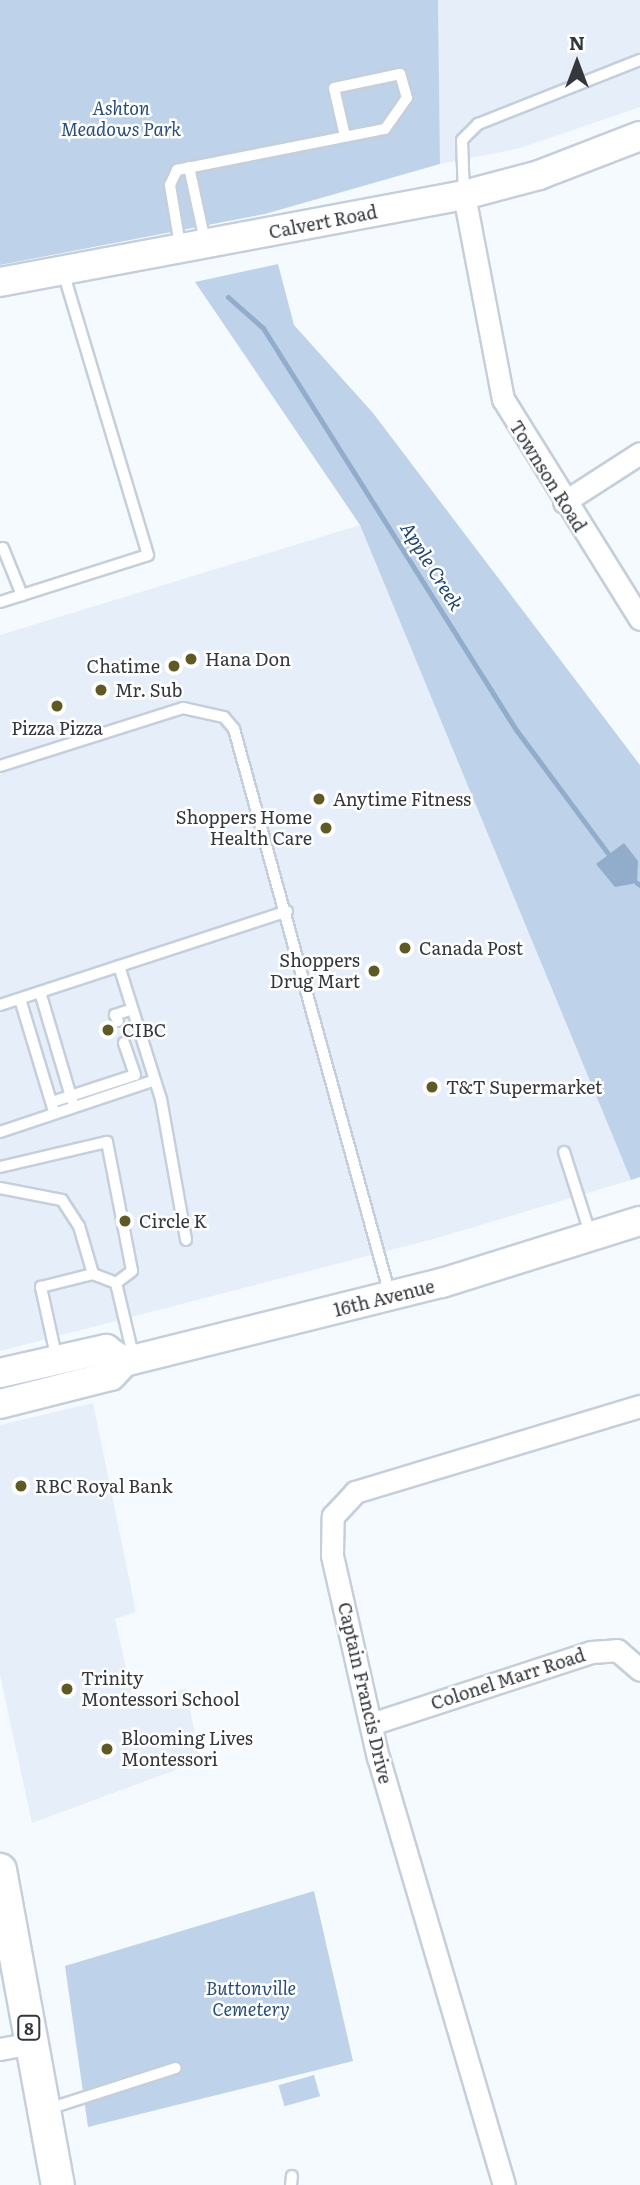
<!DOCTYPE html>
<style>
body{margin:0}
#map{position:relative;width:640px;height:2185px;overflow:hidden;background:#f5fafe;font-family:Literata,serif}
div>[style]{position:absolute}
.built>*{inset:0;background:#e5eef9}
.green>*{inset:0;background:#bed2e9;transform-origin:0 0}
.water>*{inset:0;background:#92adcb}
.stream>*{height:5px;margin:-2.5px;padding:0 2.5px;transform-origin:2.5px;border-radius:2.5px;background:#92adcb}
.roads{filter:drop-shadow(2px 0 #c5cfdb) drop-shadow(-2px 0 #c5cfdb) drop-shadow(0 2px #c5cfdb) drop-shadow(0 -2px #c5cfdb)}
.lane>*{height:10px;margin:-5px;padding:0 5px;transform-origin:5px;border-radius:5px;background:#fff}
.street>*{height:21px;margin:-10.5px;padding:0 10.5px;transform-origin:10.5px;border-radius:10.5px;background:#fff}
.secondary>*{height:28px;margin:-14px;padding:0 14px;transform-origin:14px;border-radius:14px;background:#fff}
.primary>*{height:32px;margin:-16px;padding:0 16px;transform-origin:16px;border-radius:16px;background:#fff}
.dots>*{width:19px;height:19px;translate:-50% -50%;box-sizing:border-box;border:4px solid #fff;border-radius:50%}
span{translate:-50% -50%;white-space:nowrap;text-align:center;line-height:1.15;-webkit-text-stroke:5px #fff;paint-order:stroke}
.shield-label span{padding:2px 5px;background:#fff;border:2px solid;border-radius:5px;-webkit-text-stroke-width:0}
.shield-label{font-size:16px;color:#34383c;font-weight:700}
.park-label{font-size:18px;color:#284e79;font-style:italic}
.street-label{font-size:18px;color:#34383c}
.poi-label{font-size:18px;color:#34383c}
.left{translate:0 -50%;text-align:left}
.right{translate:-100% -50%;text-align:right}
.water-label{font-size:19px;color:#20466f;font-style:italic}
.north{position:absolute;left:542px;top:28px;width:70px;height:70px;-webkit-text-stroke:5px #fff;paint-order:stroke;rotate:0deg;font-size:19px;font-weight:700;line-height:28px;text-align:center;color:#34383c}
.north::after{content:'';display:block;margin:auto;width:24px;height:32px;background:#34383c;clip-path:polygon(50% 0,100% 100%,50% 72%,0 100%)}
</style>
<div id="map">
<div class="built">
<i style="clip-path:polygon(438px 0,640px 0,640px 107px,521px 148px,440px 164px)"></i>
<i style="clip-path:polygon(360px 525px,631px 1180px,437px 1238px,0 1351px,0 635px)"></i>
<i style="clip-path:polygon(93px 1403px,136px 1612px,115px 1619px,134px 1704px,186px 1688px,200px 1761px,32px 1823px,0 1675px,0 1425px)"></i>
</div>
<div class="green">
<i style="clip-path:polygon(0 0,438px 0,440px 164px,265px 214px,0 265px)"></i>
<i style="clip-path:polygon(278px 264px,294px 325px,373px 413px,640px 765px,640px 1177px,631px 1180px,360px 525px,195px 282px)"></i>
<i style="clip-path:polygon(314px 1891px,353px 2061px,88px 2127px,65px 1966px)"></i>
<i style="left:314px;top:2075px;width:22px;height:37px;rotate:74deg"></i>
</div>
<div class="water">
<i style="clip-path:polygon(624px 843px,638px 861px,637px 883px,615px 887px,596px 864px)"></i>
</div>
<div class="stream">
<i style="left:228px;top:297px;width:47px;rotate:41.5deg"></i>
<i style="left:263px;top:328px;width:476px;rotate:57.8deg"></i>
<i style="left:517px;top:731px;width:154px;rotate:53.4deg"></i>
<i style="left:637px;top:883px;width:4px;rotate:34deg"></i>
</div>
<div class="roads">
<div class="lane">
<i style="left:189px;top:167px;width:76px;rotate:77.8deg"></i>
<i style="left:464px;top:195px;width:55px;rotate:-92.1deg"></i>
<i style="left:462px;top:140px;width:23px;rotate:-45deg"></i>
<i style="left:478px;top:124px;width:174px;rotate:-21.6deg"></i>
<i style="left:180px;top:245px;width:61px;rotate:-99.5deg"></i>
<i style="left:170px;top:185px;width:17px;rotate:-65deg"></i>
<i style="left:177px;top:170px;width:212px;rotate:-11.2deg"></i>
<i style="left:385px;top:129px;width:38px;rotate:-55deg"></i>
<i style="left:407px;top:98px;width:25px;rotate:-106deg"></i>
<i style="left:400px;top:74px;width:67px;rotate:168deg"></i>
<i style="left:334px;top:88px;width:49px;rotate:77.1deg"></i>
<i style="left:3px;top:548px;width:51px;rotate:68deg"></i>
<i style="left:0;top:602px;width:155px;rotate:-17.6deg"></i>
<i style="left:148px;top:555px;width:296px;rotate:-106.7deg"></i>
<i style="left:0;top:766px;width:192px;rotate:-17.6deg"></i>
<i style="left:183px;top:708px;width:42px;rotate:12.4deg"></i>
<i style="left:224px;top:717px;width:16px;rotate:50deg"></i>
<i style="left:234px;top:729px;width:587px;rotate:74.59deg"></i>
<i style="left:119px;top:966px;width:139px;rotate:72.5deg"></i>
<i style="left:161px;top:1099px;width:143px;rotate:79.9deg"></i>
<i style="left:40px;top:992px;width:113px;rotate:73.5deg"></i>
<i style="left:20px;top:999px;width:114px;rotate:73.2deg"></i>
<i style="left:0;top:1005px;width:302px;rotate:-18.1deg"></i>
<i style="left:118px;top:1021px;width:7px;rotate:-117deg"></i>
<i style="left:115px;top:1015px;width:18px;rotate:-19deg"></i>
<i style="left:52px;top:1102px;width:87px;rotate:-18deg"></i>
<i style="left:135px;top:1075px;width:34px;rotate:-109deg"></i>
<i style="left:0;top:1132px;width:163px;rotate:-18.5deg"></i>
<i style="left:564px;top:1152px;width:88px;rotate:72.2deg"></i>
<i style="left:0;top:1167px;width:110px;rotate:-13.2deg"></i>
<i style="left:107px;top:1142px;width:131px;rotate:79deg"></i>
<i style="left:132px;top:1271px;width:20px;rotate:143deg"></i>
<i style="left:0;top:1188px;width:63px;rotate:11deg"></i>
<i style="left:62px;top:1200px;width:31px;rotate:57deg"></i>
<i style="left:79px;top:1226px;width:50px;rotate:73.7deg"></i>
<i style="left:57px;top:1360px;width:75px;rotate:-102.4deg"></i>
<i style="left:41px;top:1287px;width:54px;rotate:-14deg"></i>
<i style="left:93px;top:1274px;width:25px;rotate:21deg"></i>
<i style="left:116px;top:1283px;width:78px;rotate:76.7deg"></i>
<i style="left:48px;top:2109px;width:134px;rotate:-17.8deg"></i>
<i style="left:291px;top:2185px;width:9px;rotate:-84deg"></i>
</div>
<div class="street">
<i style="left:464px;top:195px;width:208px;rotate:79.2deg"></i>
<i style="left:503px;top:399px;width:259px;rotate:58.1deg"></i>
<i style="left:564px;top:502px;width:90px;rotate:-32.8deg"></i>
<i style="left:371px;top:1724px;width:231px;rotate:-18.1deg"></i>
<i style="left:591px;top:1652px;width:26px;rotate:-4deg"></i>
<i style="left:617px;top:1650px;width:30px;rotate:41deg"></i>
<i style="left:0;top:2049px;width:33px;rotate:-11deg"></i>
<i style="left:504px;top:2185px;width:445px;rotate:-106.4deg"></i>
<i style="left:378px;top:1758px;width:208px;rotate:-102.8deg"></i>
<i style="left:332px;top:1555px;width:39px;rotate:-89deg"></i>
<i style="left:333px;top:1516px;width:33px;rotate:-47deg"></i>
<i style="left:355px;top:1492px;width:298px;rotate:-16.8deg"></i>
</div>
<div class="secondary">
<i style="left:0;top:282px;width:472px;rotate:-10.6deg"></i>
<i style="left:464px;top:195px;width:78px;rotate:-14.9deg"></i>
<i style="left:539px;top:175px;width:108px;rotate:-21.1deg"></i>
<i style="left:0;top:1373px;width:109px;rotate:-12.8deg"></i>
<i style="left:106px;top:1349px;width:22px;rotate:36deg"></i>
<i style="left:0;top:1404px;width:114px;rotate:-14.2deg"></i>
<i style="left:111px;top:1376px;width:19px;rotate:-47deg"></i>
<i style="left:124px;top:1362px;width:328px;rotate:-14deg"></i>
<i style="left:442px;top:1283px;width:207px;rotate:-17.4deg"></i>
</div>
<div class="primary">
<i style="left:0;top:1870px;width:320px;rotate:79.6deg"></i>
</div>
</div>
<div class="dots">
<i style="left:191px;top:659px;background:#5f5925"></i>
<i style="left:174px;top:666px;background:#5f5925"></i>
<i style="left:101px;top:690px;background:#5f5925"></i>
<i style="left:57px;top:706px;background:#5f5925"></i>
<i style="left:319px;top:799px;background:#5f5925"></i>
<i style="left:326px;top:828px;background:#5f5925"></i>
<i style="left:405px;top:948px;background:#5f5925"></i>
<i style="left:374px;top:971px;background:#5f5925"></i>
<i style="left:108px;top:1030px;background:#5f5925"></i>
<i style="left:432px;top:1087px;background:#5f5925"></i>
<i style="left:125px;top:1221px;background:#5f5925"></i>
<i style="left:21px;top:1486px;background:#5f5925"></i>
<i style="left:67px;top:1689px;background:#5f5925"></i>
<i style="left:107px;top:1749px;background:#5f5925"></i>
</div>
<div class="shield-label">
<span style="left:29px;top:2028px">8</span>
</div>
<div class="park-label">
<span style="left:121px;top:119px">Ashton<br>Meadows Park</span>
<span style="left:251px;top:1999px">Buttonville<br>Cemetery</span>
</div>
<div class="street-label">
<span style="left:323px;top:222px;rotate:-11deg">Calvert Road</span>
<span style="left:548px;top:476px;rotate:58deg">Townson Road</span>
<span style="left:384px;top:1298px;rotate:-14deg">16th Avenue</span>
<span style="left:508px;top:1679px;rotate:-18deg">Colonel Marr Road</span>
<span style="left:365px;top:1693px;rotate:77deg">Captain Francis Drive</span>
</div>
<div class="poi-label">
<span class="left" style="left:205px;top:659px">Hana Don</span>
<span class="right" style="left:160px;top:666px">Chatime</span>
<span class="left" style="left:115px;top:690px">Mr. Sub</span>
<span style="left:57px;top:728px">Pizza Pizza</span>
<span class="left" style="left:333px;top:799px">Anytime Fitness</span>
<span class="right" style="left:312px;top:828px">Shoppers Home<br>Health Care</span>
<span class="left" style="left:419px;top:948px">Canada Post</span>
<span class="right" style="left:360px;top:971px">Shoppers<br>Drug Mart</span>
<span class="left" style="left:122px;top:1030px">CIBC</span>
<span class="left" style="left:446px;top:1087px">T&amp;T Supermarket</span>
<span class="left" style="left:139px;top:1221px">Circle K</span>
<span class="left" style="left:35px;top:1486px">RBC Royal Bank</span>
<span class="left" style="left:81px;top:1689px">Trinity<br>Montessori School</span>
<span class="left" style="left:121px;top:1749px">Blooming Lives<br>Montessori</span>
</div>
<div class="water-label">
<span style="left:432px;top:566px;rotate:58deg">Apple Creek</span>
</div>
<div class="north">N</div>
</div>
